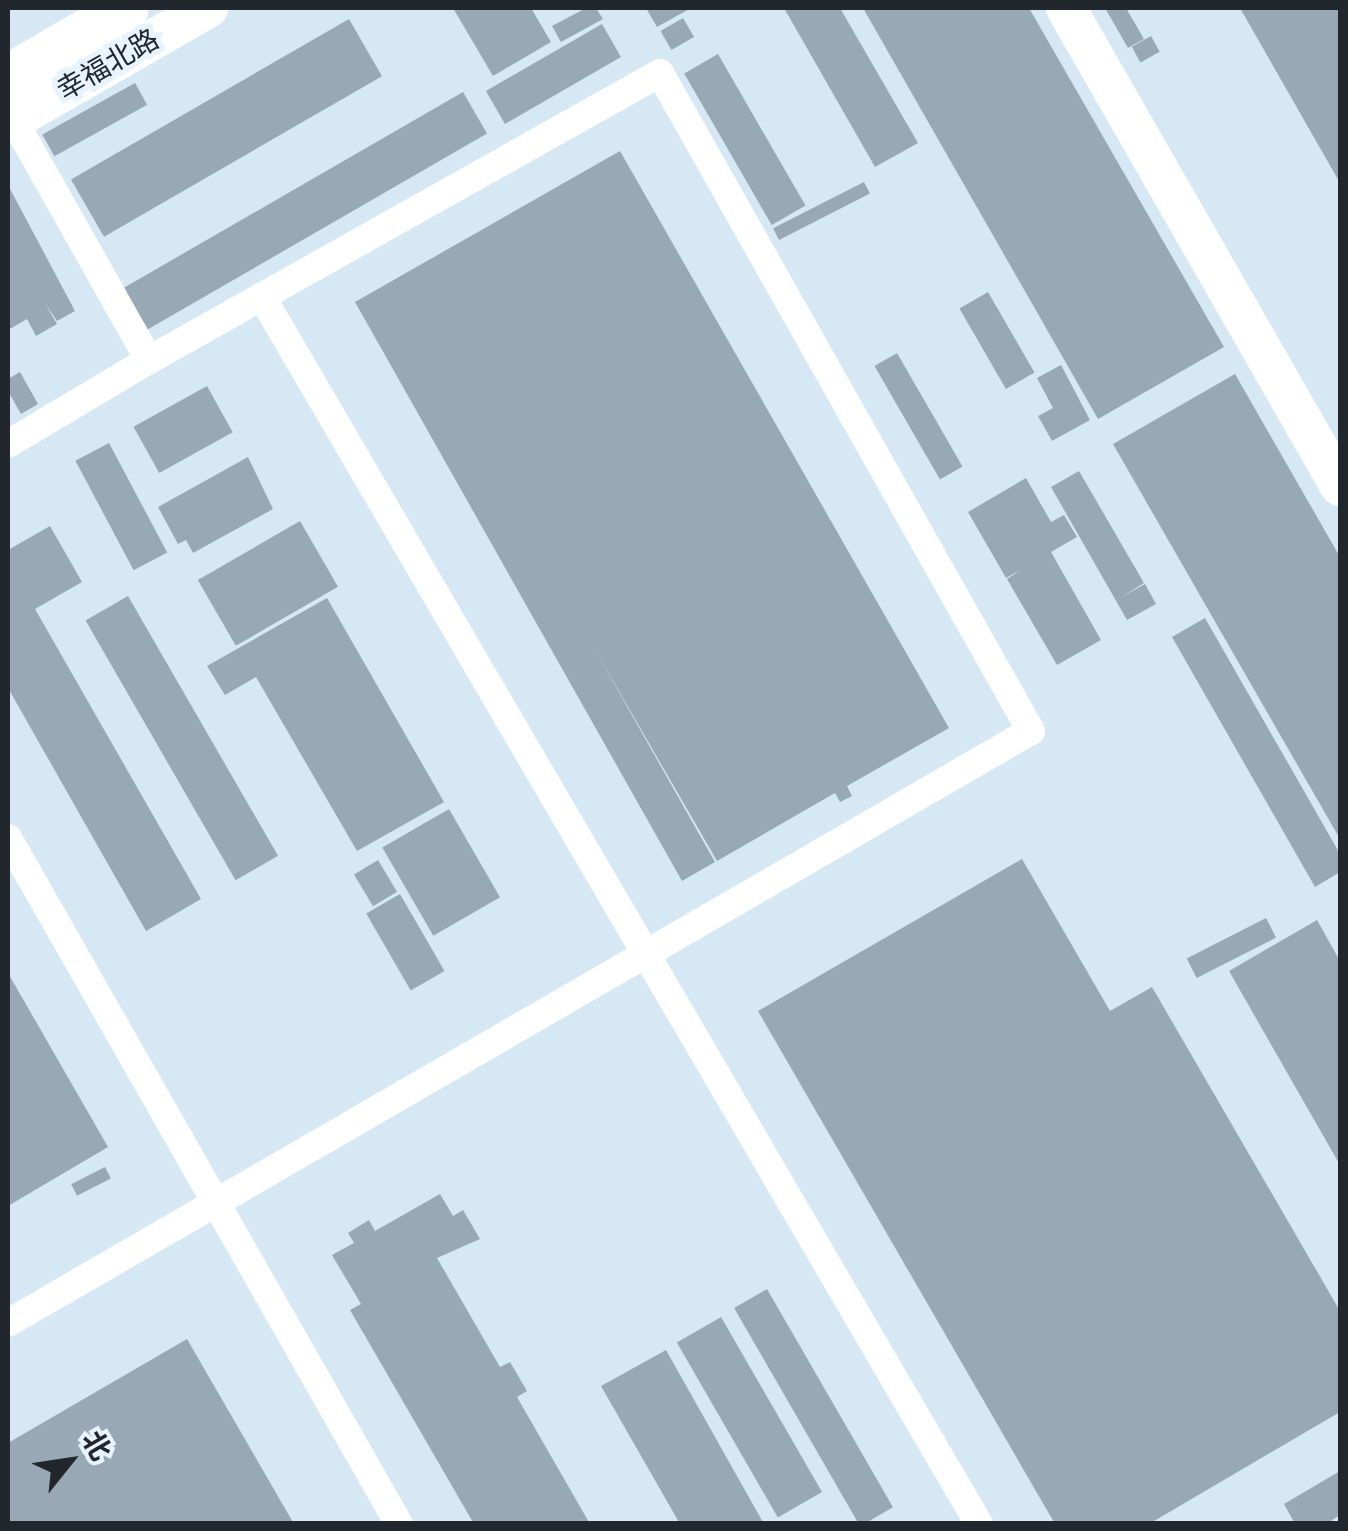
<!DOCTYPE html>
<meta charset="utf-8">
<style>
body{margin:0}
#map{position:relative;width:1348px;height:1531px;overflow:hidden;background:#d7e8f5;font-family:Arial,"Noto Sans SC",sans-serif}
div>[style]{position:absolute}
.building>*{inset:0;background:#98a8b5;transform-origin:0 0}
.street>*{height:28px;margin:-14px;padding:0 14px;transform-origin:14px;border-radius:14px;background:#fff}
.secondary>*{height:40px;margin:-20px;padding:0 20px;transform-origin:20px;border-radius:20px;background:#fff}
.primary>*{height:45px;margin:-22.5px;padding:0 22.5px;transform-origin:22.5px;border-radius:22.5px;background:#fff}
span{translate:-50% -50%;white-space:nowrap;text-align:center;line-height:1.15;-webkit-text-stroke:10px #e7f4ff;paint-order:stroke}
.street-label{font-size:28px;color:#21272c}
.frame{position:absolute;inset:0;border:10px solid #21272c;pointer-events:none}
.north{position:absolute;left:20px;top:1411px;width:100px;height:100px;-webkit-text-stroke:8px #e7f4ff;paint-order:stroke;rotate:60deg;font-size:28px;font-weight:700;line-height:40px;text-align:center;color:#21272c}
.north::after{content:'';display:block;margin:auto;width:35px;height:45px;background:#21272c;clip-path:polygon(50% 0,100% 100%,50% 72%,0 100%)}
</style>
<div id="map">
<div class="building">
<i style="clip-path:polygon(453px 8px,531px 8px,551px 42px,493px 76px)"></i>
<i style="clip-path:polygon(586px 8px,596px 8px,603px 19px,561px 42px,552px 26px)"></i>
<i style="clip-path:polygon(646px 8px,691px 8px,657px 27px)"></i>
<i style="clip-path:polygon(784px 8px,840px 8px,918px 143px,875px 167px)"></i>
<i style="clip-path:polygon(863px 8px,1029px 8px,1224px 347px,1098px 419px)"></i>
<i style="clip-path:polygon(1105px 8px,1126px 8px,1144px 39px,1128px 48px)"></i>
<i style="clip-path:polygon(1240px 8px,1340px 8px,1340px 183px)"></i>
<i style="left:683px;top:18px;width:22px;height:26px;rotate:60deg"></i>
<i style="left:349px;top:19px;width:66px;height:321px;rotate:60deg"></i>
<i style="left:602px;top:24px;width:38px;height:134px;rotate:60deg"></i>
<i style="left:1151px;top:36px;width:18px;height:22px;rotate:61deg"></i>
<i style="left:718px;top:54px;width:175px;height:39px;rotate:60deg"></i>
<i style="left:135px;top:83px;width:25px;height:106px;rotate:61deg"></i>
<i style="left:463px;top:92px;width:48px;height:392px;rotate:60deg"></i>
<i style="clip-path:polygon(620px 151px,949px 728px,847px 786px,852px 796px,840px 802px,835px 793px,717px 861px,594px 648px,715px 862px,682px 881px,355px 302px)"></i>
<i style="left:864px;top:182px;width:13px;height:102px;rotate:63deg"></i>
<i style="clip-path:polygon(8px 185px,75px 311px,57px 321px,45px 303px,57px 324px,36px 336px,27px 319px,8px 330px)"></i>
<i style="left:988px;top:292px;width:93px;height:33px;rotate:60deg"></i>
<i style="left:897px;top:353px;width:131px;height:26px;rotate:60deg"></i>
<i style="clip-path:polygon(1061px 365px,1090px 420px,1052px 441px,1038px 416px,1053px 408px,1037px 378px)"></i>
<i style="clip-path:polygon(20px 372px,38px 404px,21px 414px,8px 391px,8px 379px)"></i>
<i style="clip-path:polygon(1235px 374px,1340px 557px,1340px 839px,1113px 444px)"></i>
<i style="left:207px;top:386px;width:53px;height:84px;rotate:61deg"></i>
<i style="left:109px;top:443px;width:124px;height:38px;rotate:62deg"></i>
<i style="clip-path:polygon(248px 457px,273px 509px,193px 553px,186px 540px,178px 544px,158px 507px)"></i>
<i style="clip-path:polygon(1079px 471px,1144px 583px,1120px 598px,1145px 584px,1156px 604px,1127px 620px,1051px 487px)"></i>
<i style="clip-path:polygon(1026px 478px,1051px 522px,1064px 515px,1077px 537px,1051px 552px,1101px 640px,1057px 665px,1007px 579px,1022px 569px,1006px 578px,968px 512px)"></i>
<i style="left:300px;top:521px;width:76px;height:118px;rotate:60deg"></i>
<i style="clip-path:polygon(50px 526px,82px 582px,35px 609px,201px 899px,146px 931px,8px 688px,8px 550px)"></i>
<i style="left:128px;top:596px;width:300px;height:49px;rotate:60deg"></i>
<i style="clip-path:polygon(327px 598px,444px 802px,357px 851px,256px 677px,225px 695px,207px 666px)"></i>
<i style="clip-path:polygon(1205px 618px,1340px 854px,1340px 872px,1315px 887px,1172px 637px)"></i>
<i style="left:449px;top:809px;width:102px;height:77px;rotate:60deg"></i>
<i style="clip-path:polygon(1022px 859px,1110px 1011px,1152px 987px,1340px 1311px,1340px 1412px,1149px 1524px,1055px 1524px,758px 1011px)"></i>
<i style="left:378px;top:860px;width:37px;height:28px;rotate:59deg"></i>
<i style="left:400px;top:894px;width:89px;height:39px;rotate:60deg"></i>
<i style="left:1266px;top:918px;width:22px;height:89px;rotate:63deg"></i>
<i style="clip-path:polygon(1317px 920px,1340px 961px,1340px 1165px,1229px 971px)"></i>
<i style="clip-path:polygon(8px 973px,108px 1147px,8px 1206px)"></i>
<i style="left:105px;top:1167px;width:13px;height:38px;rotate:63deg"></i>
<i style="clip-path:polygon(440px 1194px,453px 1216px,463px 1210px,480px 1239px,437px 1258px,500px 1367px,510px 1362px,527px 1391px,517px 1397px,590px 1524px,474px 1524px,350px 1310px,361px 1304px,332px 1255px,354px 1243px,348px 1233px,369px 1220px,375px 1231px)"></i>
<i style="left:767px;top:1289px;width:252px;height:38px;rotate:60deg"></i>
<i style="left:721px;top:1317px;width:202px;height:51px;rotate:60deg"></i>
<i style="clip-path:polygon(187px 1339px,294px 1524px,8px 1524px,8px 1443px)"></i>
<i style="clip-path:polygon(666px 1350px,764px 1524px,680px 1524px,601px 1386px)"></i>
<i style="clip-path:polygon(1340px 1471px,1340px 1515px,1326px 1524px,1295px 1524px,1284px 1504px)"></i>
</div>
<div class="street">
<i style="left:262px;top:297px;width:1421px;rotate:59.7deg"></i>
<i style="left:8px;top:444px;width:164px;rotate:-30.8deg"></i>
<i style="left:8px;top:838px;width:790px;rotate:60.32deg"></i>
<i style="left:8px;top:1323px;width:1182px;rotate:-30.06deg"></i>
<i style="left:1031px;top:731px;width:755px;rotate:-119.42deg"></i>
<i style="left:660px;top:73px;width:586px;rotate:150.68deg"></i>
<i style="left:149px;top:360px;width:275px;rotate:-119.4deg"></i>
</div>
<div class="secondary">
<i style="left:1066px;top:8px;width:551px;rotate:60.18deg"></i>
<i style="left:8px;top:123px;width:231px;rotate:-29.9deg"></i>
</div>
<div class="primary">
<i style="left:8px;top:76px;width:136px;rotate:-30deg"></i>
</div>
<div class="street-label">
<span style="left:108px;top:65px;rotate:-30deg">幸福北路</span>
</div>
<div class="frame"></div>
<div class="north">北</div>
</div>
